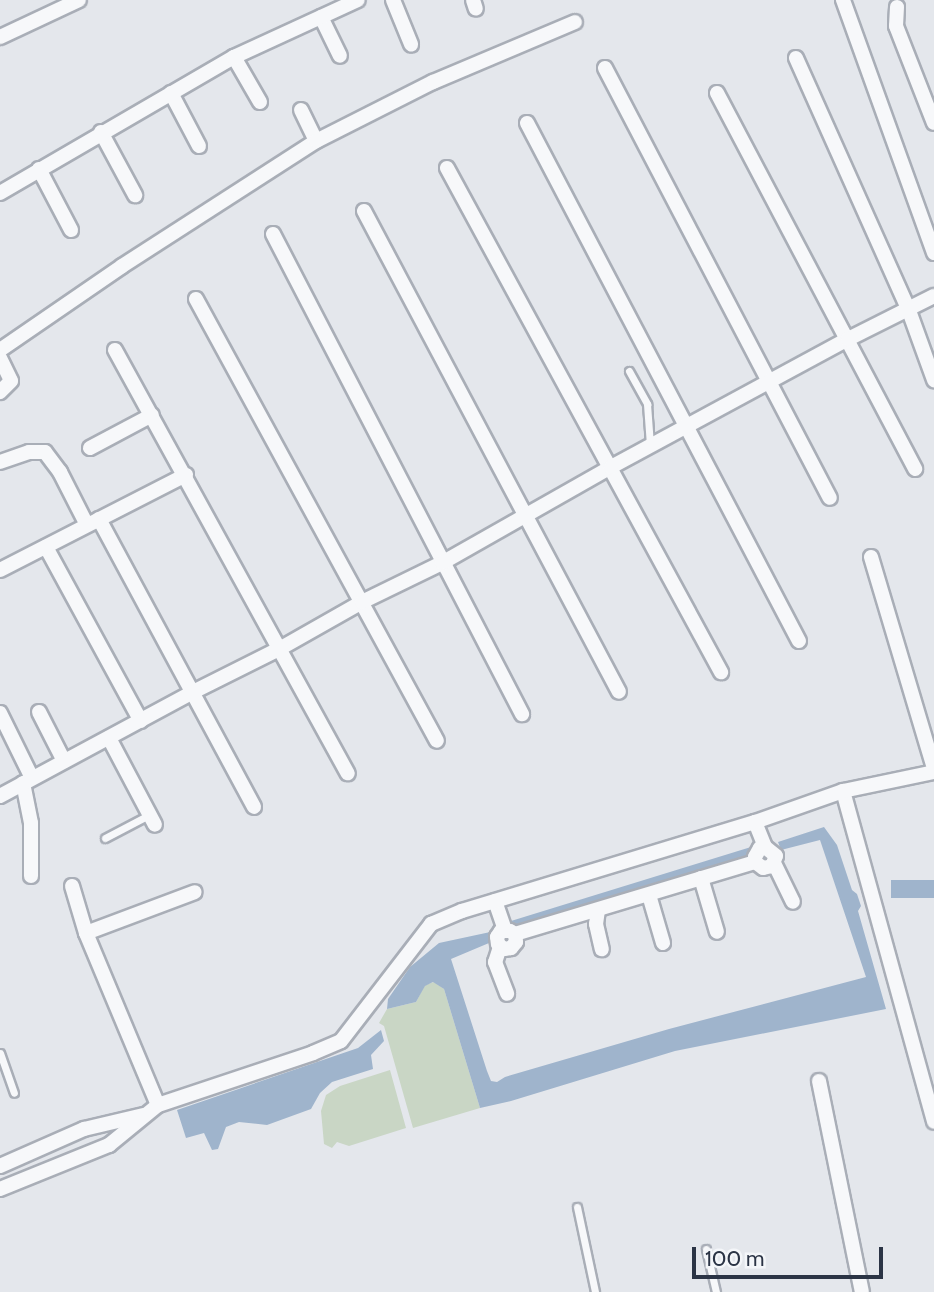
<!DOCTYPE html>
<style>
body{margin:0}
#map{position:relative;width:934px;height:1292px;overflow:hidden;background:#e4e7ec;font-family:Cabin,sans-serif}
div>[style]{position:absolute}
.green>*{inset:0;background:#c9d6c5}
.water>*{inset:0;background:#9fb4cc;transform-origin:0 0}
.roads{filter:drop-shadow(2px 0 #a9aeb7) drop-shadow(-2px 0 #a9aeb7) drop-shadow(0 2px #a9aeb7) drop-shadow(0 -2px #a9aeb7)}
.service>*{height:7px;margin:-3.5px;padding:0 3.5px;transform-origin:3.5px;border-radius:3.5px;background:#f7f8fa}
.minor>*{height:14px;margin:-7px;padding:0 7px;transform-origin:7px;border-radius:7px;background:#f7f8fa}
span{translate:-50% -50%;white-space:nowrap;text-align:center;line-height:1.15;-webkit-text-stroke:5px #f4f6f9;paint-order:stroke}
.scale{position:absolute;left:692px;top:1247px;width:191px;height:32px;box-sizing:border-box;border:4px solid #2b3445;border-top:0;padding-left:9px;font-size:21px;line-height:24px;white-space:nowrap;color:#2b3445;-webkit-text-stroke:5px #f4f6f9;paint-order:stroke}
</style>
<div id="map">
<div class="green">
<i style="clip-path:polygon(434px 982px,444px 989px,480px 1108px,413px 1128px,384px 1026px,379px 1023px,387px 1009px,416px 1002px,425px 985px)"></i>
<i style="clip-path:polygon(390px 1070px,406px 1128px,349px 1146px,337px 1142px,332px 1148px,324px 1144px,321px 1111px,326px 1095px,340px 1086px)"></i>
</div>
<div class="water">
<i style="clip-path:polygon(824px 827px,837px 845px,852px 890px,857px 894px,861px 906px,858px 911px,886px 1009px,675px 1051px,511px 1101px,480px 1108px,444px 989px,433px 982px,425px 986px,416px 1002px,387px 1009px,388px 999px,410px 967px,439px 943px,495px 931px,489px 943px,451px 959px,487px 1071px,491px 1081px,497px 1082px,505px 1077px,669px 1029px,866px 977px,820px 840px,781px 850px,778px 842px)"></i>
<i style="clip-path:polygon(751px 847px,755px 850px,754px 856px,515px 930px,511px 921px)"></i>
<i style="left:934px;top:880px;width:18px;height:43px;rotate:90deg"></i>
<i style="clip-path:polygon(381px 1030px,384px 1041px,371px 1055px,373px 1069px,332px 1082px,320px 1093px,311px 1109px,267px 1125px,239px 1122px,226px 1127px,218px 1149px,212px 1150px,204px 1133px,186px 1138px,177px 1110px,358px 1048px)"></i>
</div>
<div class="roads">
<div class="service">
<i style="left:629px;top:371px;width:38px;rotate:61deg"></i>
<i style="left:647px;top:404px;width:41px;rotate:85.8deg"></i>
<i style="left:105px;top:838px;width:50px;rotate:-27.6deg"></i>
<i style="left:0;top:1053px;width:42px;rotate:70.7deg"></i>
<i style="left:577px;top:1207px;width:87px;rotate:78deg"></i>
<i style="left:706px;top:1249px;width:44px;rotate:76.9deg"></i>
</div>
<div class="minor">
<i style="left:393px;top:0;width:48px;rotate:67.8deg"></i>
<i style="left:473px;top:0;width:9px;rotate:72deg"></i>
<i style="left:843px;top:0;width:269px;rotate:70.2deg"></i>
<i style="left:897px;top:7px;width:19px;rotate:93deg"></i>
<i style="left:896px;top:26px;width:104px;rotate:68.6deg"></i>
<i style="left:321px;top:17px;width:43px;rotate:64deg"></i>
<i style="left:0;top:37px;width:87px;rotate:-25.1deg"></i>
<i style="left:234px;top:57px;width:52px;rotate:60deg"></i>
<i style="left:796px;top:58px;width:274px;rotate:65.9deg"></i>
<i style="left:908px;top:308px;width:77px;rotate:70.1deg"></i>
<i style="left:605px;top:68px;width:485px;rotate:62.4deg"></i>
<i style="left:171px;top:93px;width:60px;rotate:62.2deg"></i>
<i style="left:717px;top:93px;width:425px;rotate:62.2deg"></i>
<i style="left:301px;top:110px;width:34px;rotate:64deg"></i>
<i style="left:527px;top:123px;width:585px;rotate:62.3deg"></i>
<i style="left:101px;top:132px;width:72px;rotate:61.6deg"></i>
<i style="left:447px;top:168px;width:574px;rotate:61.47deg"></i>
<i style="left:39px;top:169px;width:69px;rotate:62.3deg"></i>
<i style="left:0;top:193px;width:271px;rotate:-30.2deg"></i>
<i style="left:234px;top:57px;width:136px;rotate:-24.7deg"></i>
<i style="left:364px;top:211px;width:544px;rotate:62.07deg"></i>
<i style="left:273px;top:234px;width:541px;rotate:62.58deg"></i>
<i style="left:196px;top:299px;width:503px;rotate:61.4deg"></i>
<i style="left:0;top:350px;width:148px;rotate:-34.5deg"></i>
<i style="left:122px;top:266px;width:231px;rotate:-32.8deg"></i>
<i style="left:316px;top:141px;width:131px;rotate:-26.8deg"></i>
<i style="left:433px;top:82px;width:154px;rotate:-22.9deg"></i>
<i style="left:115px;top:350px;width:483px;rotate:61.2deg"></i>
<i style="left:0;top:358px;width:25px;rotate:64deg"></i>
<i style="left:11px;top:381px;width:16px;rotate:135deg"></i>
<i style="left:90px;top:448px;width:70px;rotate:-28deg"></i>
<i style="left:0;top:462px;width:31px;rotate:-19deg"></i>
<i style="left:29px;top:452px;width:16px"></i>
<i style="left:45px;top:452px;width:25px;rotate:53deg"></i>
<i style="left:60px;top:472px;width:59px;rotate:63deg"></i>
<i style="left:99px;top:519px;width:327px;rotate:61.7deg"></i>
<i style="left:46px;top:547px;width:198px;rotate:61.4deg"></i>
<i style="left:871px;top:557px;width:220px;rotate:73.4deg"></i>
<i style="left:0;top:570px;width:209px;rotate:-27.1deg"></i>
<i style="left:39px;top:712px;width:55px;rotate:63deg"></i>
<i style="left:0;top:713px;width:72px;rotate:63.8deg"></i>
<i style="left:109px;top:738px;width:98px;rotate:62.1deg"></i>
<i style="left:23px;top:783px;width:41px;rotate:78.7deg"></i>
<i style="left:31px;top:823px;width:53px;rotate:90deg"></i>
<i style="left:843px;top:791px;width:343px;rotate:74.6deg"></i>
<i style="left:0;top:796px;width:219px;rotate:-28.3deg"></i>
<i style="left:193px;top:692px;width:98px;rotate:-26.6deg"></i>
<i style="left:281px;top:648px;width:93px;rotate:-29.6deg"></i>
<i style="left:362px;top:602px;width:89px;rotate:-26deg"></i>
<i style="left:442px;top:563px;width:194px;rotate:-29.6deg"></i>
<i style="left:611px;top:467px;width:269px;rotate:-28.4deg"></i>
<i style="left:848px;top:339px;width:96px;rotate:-26.6deg"></i>
<i style="left:755px;top:822px;width:27px;rotate:68deg"></i>
<i style="left:765px;top:847px;width:14px;rotate:39deg"></i>
<i style="left:776px;top:856px;width:11px;rotate:112deg"></i>
<i style="left:772px;top:866px;width:9px;rotate:167deg"></i>
<i style="left:763px;top:868px;width:10px;rotate:-143deg"></i>
<i style="left:755px;top:862px;width:5px;rotate:-90deg"></i>
<i style="left:755px;top:857px;width:10px;rotate:-61deg"></i>
<i style="left:760px;top:848px;width:5px;rotate:-11deg"></i>
<i style="left:774px;top:863px;width:43px;rotate:64deg"></i>
<i style="left:701px;top:878px;width:56px;rotate:73.5deg"></i>
<i style="left:72px;top:886px;width:49px;rotate:73.4deg"></i>
<i style="left:86px;top:933px;width:186px;rotate:67.3deg"></i>
<i style="left:649px;top:895px;width:50px;rotate:73.7deg"></i>
<i style="left:495px;top:901px;width:31px;rotate:71deg"></i>
<i style="left:598px;top:910px;width:14px;rotate:98deg"></i>
<i style="left:596px;top:924px;width:26px;rotate:77deg"></i>
<i style="left:86px;top:933px;width:116px;rotate:-20.6deg"></i>
<i style="left:515px;top:934px;width:8px;rotate:83deg"></i>
<i style="left:516px;top:942px;width:8px;rotate:130deg"></i>
<i style="left:511px;top:948px;width:7px;rotate:172deg"></i>
<i style="left:504px;top:949px;width:8px;rotate:-140deg"></i>
<i style="left:498px;top:944px;width:7px;rotate:-98deg"></i>
<i style="left:497px;top:937px;width:7px;rotate:-56deg"></i>
<i style="left:501px;top:931px;width:9px"></i>
<i style="left:510px;top:931px;width:6px;rotate:31deg"></i>
<i style="left:515px;top:934px;width:251px;rotate:-16.7deg"></i>
<i style="left:500px;top:947px;width:16px;rotate:108deg"></i>
<i style="left:495px;top:962px;width:34px;rotate:69deg"></i>
<i style="left:819px;top:1081px;width:215px;rotate:78.5deg"></i>
<i style="left:0;top:1166px;width:92px;rotate:-23.8deg"></i>
<i style="left:84px;top:1129px;width:61px;rotate:-13.3deg"></i>
<i style="left:0;top:1189px;width:118px;rotate:-22deg"></i>
<i style="left:109px;top:1145px;width:63px;rotate:-39.2deg"></i>
<i style="left:158px;top:1105px;width:163px;rotate:-18.5deg"></i>
<i style="left:313px;top:1053px;width:30px;rotate:-23deg"></i>
<i style="left:341px;top:1041px;width:148px;rotate:-52.4deg"></i>
<i style="left:431px;top:924px;width:34px;rotate:-23deg"></i>
<i style="left:462px;top:911px;width:306px;rotate:-16.9deg"></i>
<i style="left:755px;top:822px;width:93px;rotate:-19.4deg"></i>
<i style="left:843px;top:791px;width:93px;rotate:-11.8deg"></i>
</div>
</div>
<div class="scale">100 m</div>
</div>
